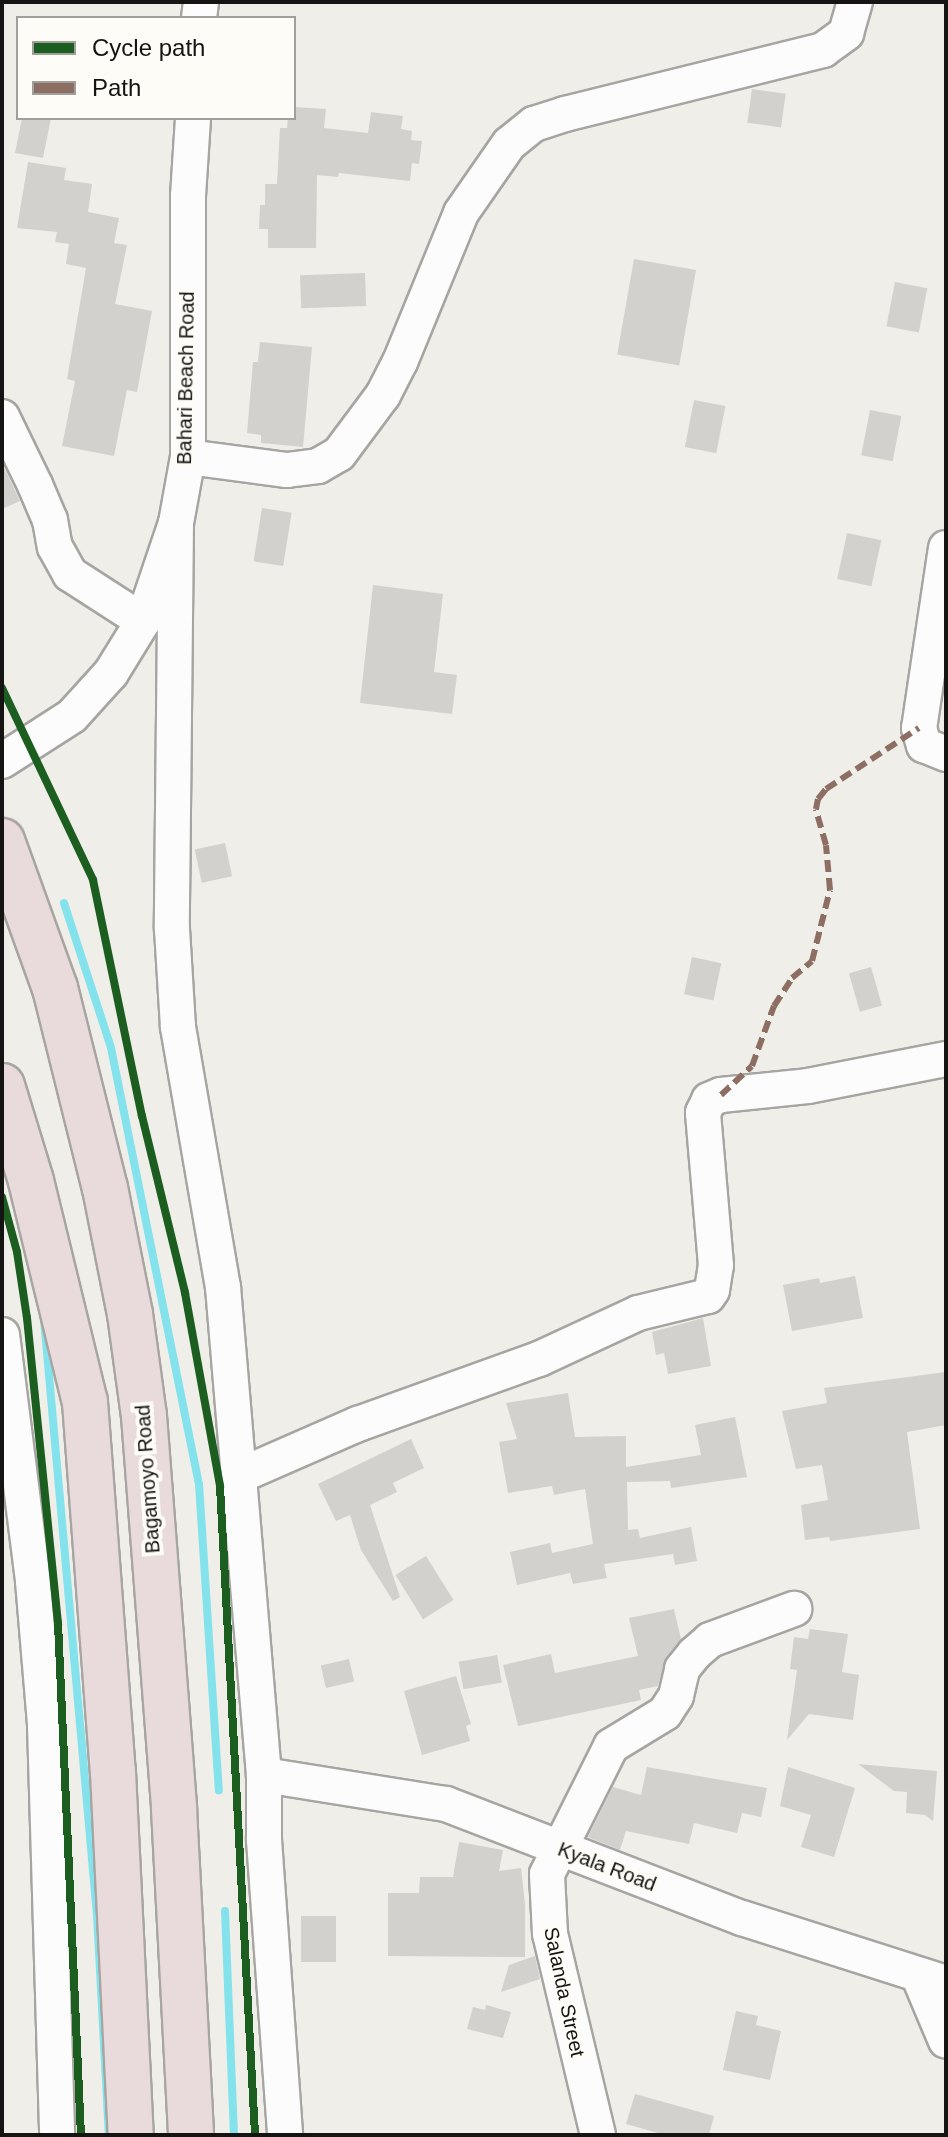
<!DOCTYPE html>
<style>
body{margin:0}
#map{position:relative;width:948px;height:2137px;overflow:hidden;background:#f0eee9;font-family:Arial,sans-serif}
div>[style]{position:absolute}
.stream>*{height:8px;margin:-4px;padding:0 4px;transform-origin:4px;border-radius:4px;background:#83e2eb}
.building>*{inset:0;background:#d2d1cd;transform-origin:0 0}
.roads{filter:drop-shadow(2px 0 #a7a5a2) drop-shadow(-2px 0 #a7a5a2) drop-shadow(0 2px #a7a5a2) drop-shadow(0 -2px #a7a5a2)}
.minor>*{height:34px;margin:-17px;padding:0 17px;transform-origin:17px;border-radius:17px;background:#fdfcfc}
.highway>*{height:44px;margin:-22px;padding:0 22px;transform-origin:22px;border-radius:22px;background:#e9dadb}
.quiet>*{height:6px;margin-top:-3px;transform-origin:0;background:repeating-linear-gradient(90deg,#8d6e63 0 12px,transparent 0 18px)}
.cycleway>*{height:8px;margin:-4px;padding:0 4px;transform-origin:4px;border-radius:4px;background:#1b5e20}
span{translate:-50% -50%;white-space:nowrap;text-align:center;line-height:1.15;-webkit-text-stroke:8px #fefcf7;paint-order:stroke}
.street-label{font-size:20px;color:#161412}
.frame{position:absolute;inset:0;border:4px solid #161412;pointer-events:none}
.legend{position:absolute;left:16px;top:16px;width:280px;height:104px;box-sizing:border-box;background:#fefcf7;border:2px solid #a19f9b;margin:0;padding:10px 14px;list-style:none;font-size:24px;color:#161412}
.legend li{display:flex;align-items:center;gap:16px;height:40px}
.legend b{width:40px;border:2px solid #a19f9b}
</style>
<div id="map">
<div class="stream">
<i style="left:64px;top:903px;width:152px;rotate:72deg"></i>
<i style="left:111px;top:1048px;width:445px;rotate:78.6deg"></i>
<i style="left:199px;top:1484px;width:307px;rotate:86.3deg"></i>
<i style="left:44px;top:1319px;width:598px;rotate:84.92deg"></i>
<i style="left:97px;top:1915px;width:220px;rotate:86.9deg"></i>
<i style="left:225px;top:1911px;width:224px;rotate:87.7deg"></i>
</div>
<div class="building">
<i style="left:752px;top:89px;width:34px;height:34px;rotate:8deg"></i>
<i style="clip-path:polygon(294px 107px,326px 109px,324px 128px,368px 133px,371px 112px,403px 116px,401px 129px,412px 131px,411px 140px,422px 141px,419px 164px,412px 163px,410px 181px,339px 173px,338px 177px,317px 175px,316px 248px,268px 248px,268px 229px,259px 229px,260px 205px,265px 205px,265px 184px,277px 184px,280px 128px,287px 128px,288px 118px,294px 118px)"></i>
<i style="clip-path:polygon(22px 118px,51px 118px,43px 158px,15px 153px)"></i>
<i style="clip-path:polygon(28px 162px,66px 168px,64px 180px,92px 184px,88px 212px,119px 218px,114px 243px,127px 245px,115px 304px,152px 311px,137px 392px,127px 390px,114px 456px,62px 446px,75px 381px,67px 379px,86px 268px,66px 264px,69px 244px,55px 242px,57px 232px,17px 228px)"></i>
<i style="left:634px;top:259px;width:63px;height:97px;rotate:10deg"></i>
<i style="left:365px;top:273px;width:33px;height:65px;rotate:88deg"></i>
<i style="left:895px;top:282px;width:33px;height:45px;rotate:11deg"></i>
<i style="clip-path:polygon(260px 342px,312px 347px,303px 447px,261px 443px,261px 435px,247px 433px,253px 362px,258px 362px)"></i>
<i style="left:694px;top:400px;width:32px;height:48px;rotate:11deg"></i>
<i style="left:870px;top:410px;width:32px;height:46px;rotate:11deg"></i>
<i style="clip-path:polygon(2px 463px,20px 501px,2px 509px)"></i>
<i style="left:262px;top:508px;width:30px;height:54px;rotate:9deg"></i>
<i style="left:847px;top:533px;width:35px;height:47px;rotate:12deg"></i>
<i style="clip-path:polygon(373px 585px,443px 594px,434px 672px,457px 675px,452px 714px,360px 703px)"></i>
<i style="left:225px;top:843px;width:34px;height:31px;rotate:78deg"></i>
<i style="left:692px;top:957px;width:30px;height:38px;rotate:12deg"></i>
<i style="left:871px;top:967px;width:40px;height:23px;rotate:74deg"></i>
<i style="clip-path:polygon(855px 1276px,863px 1318px,792px 1331px,783px 1285px,819px 1278px,820px 1283px)"></i>
<i style="clip-path:polygon(703px 1318px,711px 1366px,668px 1374px,664px 1353px,656px 1355px,652px 1332px)"></i>
<i style="clip-path:polygon(946px 1372px,946px 1425px,907px 1432px,920px 1529px,830px 1541px,829px 1537px,805px 1540px,801px 1505px,828px 1500px,822px 1465px,796px 1469px,782px 1411px,827px 1403px,824px 1388px)"></i>
<i style="clip-path:polygon(568px 1393px,575px 1437px,626px 1436px,626px 1467px,701px 1455px,695px 1425px,735px 1417px,747px 1477px,671px 1488px,670px 1481px,627px 1482px,628px 1530px,638px 1529px,640px 1538px,691px 1527px,697px 1561px,675px 1565px,673px 1554px,604px 1564px,607px 1578px,573px 1584px,570px 1573px,517px 1585px,510px 1552px,550px 1543px,552px 1553px,593px 1544px,585px 1489px,554px 1495px,552px 1486px,508px 1493px,499px 1442px,517px 1439px,506px 1403px)"></i>
<i style="clip-path:polygon(411px 1439px,424px 1468px,393px 1483px,397px 1492px,370px 1505px,400px 1597px,393px 1601px,361px 1550px,350px 1515px,336px 1521px,318px 1484px)"></i>
<i style="left:426px;top:1556px;width:52px;height:36px;rotate:58deg"></i>
<i style="clip-path:polygon(674px 1609px,681px 1639px,666px 1657px,658px 1686px,639px 1690px,641px 1700px,518px 1726px,503px 1665px,551px 1654px,555px 1673px,638px 1656px,629px 1618px)"></i>
<i style="clip-path:polygon(810px 1629px,848px 1634px,842px 1672px,859px 1675px,853px 1720px,809px 1714px,787px 1740px,797px 1670px,790px 1669px,794px 1637px,808px 1639px)"></i>
<i style="left:497px;top:1655px;width:28px;height:39px;rotate:80deg"></i>
<i style="left:349px;top:1659px;width:23px;height:29px;rotate:77deg"></i>
<i style="clip-path:polygon(456px 1676px,471px 1724px,466px 1726px,470px 1741px,422px 1755px,404px 1691px)"></i>
<i style="clip-path:polygon(858px 1764px,937px 1771px,933px 1821px,925px 1815px,906px 1813px,907px 1792px,894px 1791px)"></i>
<i style="clip-path:polygon(647px 1767px,767px 1788px,761px 1817px,742px 1813px,737px 1833px,694px 1823px,689px 1844px,626px 1831px,620px 1850px,588px 1837px,613px 1787px,641px 1795px)"></i>
<i style="clip-path:polygon(788px 1767px,855px 1788px,834px 1857px,801px 1847px,811px 1815px,780px 1806px)"></i>
<i style="clip-path:polygon(459px 1842px,503px 1850px,499px 1871px,521px 1868px,525px 1904px,525px 1957px,388px 1956px,388px 1893px,419px 1893px,420px 1877px,453px 1877px)"></i>
<i style="left:301px;top:1916px;width:35px;height:46px"></i>
<i style="clip-path:polygon(535px 1956px,540px 1979px,501px 1992px,509px 1965px)"></i>
<i style="clip-path:polygon(486px 2005px,511px 2012px,503px 2038px,467px 2029px,473px 2007px,485px 2010px)"></i>
<i style="clip-path:polygon(736px 2011px,758px 2016px,756px 2025px,781px 2031px,770px 2080px,723px 2070px)"></i>
<i style="clip-path:polygon(635px 2094px,714px 2116px,709px 2135px,665px 2135px,626px 2124px)"></i>
</div>
<div class="roads">
<div class="minor">
<i style="left:199px;top:18px;width:16px;rotate:-83deg"></i>
<i style="left:2px;top:417px;width:76px;rotate:64.1deg"></i>
<i style="left:35px;top:485px;width:38px;rotate:67deg"></i>
<i style="left:50px;top:520px;width:27px;rotate:80deg"></i>
<i style="left:55px;top:547px;width:31px;rotate:61deg"></i>
<i style="left:70px;top:574px;width:87px;rotate:32.8deg"></i>
<i style="left:188px;top:457px;width:100px;rotate:7.5deg"></i>
<i style="left:287px;top:470px;width:31px;rotate:-7deg"></i>
<i style="left:318px;top:466px;width:24px;rotate:-30deg"></i>
<i style="left:339px;top:454px;width:74px;rotate:-53.3deg"></i>
<i style="left:383px;top:395px;width:37px;rotate:-63deg"></i>
<i style="left:400px;top:362px;width:161px;rotate:-67.7deg"></i>
<i style="left:461px;top:213px;width:84px;rotate:-55.2deg"></i>
<i style="left:509px;top:144px;width:32px;rotate:-39deg"></i>
<i style="left:534px;top:124px;width:33px;rotate:-18deg"></i>
<i style="left:565px;top:114px;width:266px;rotate:-13.9deg"></i>
<i style="left:823px;top:50px;width:29px;rotate:-36deg"></i>
<i style="left:846px;top:33px;width:32px;rotate:-74deg"></i>
<i style="left:176px;top:523px;width:406px;rotate:90.6deg"></i>
<i style="left:172px;top:929px;width:98px;rotate:86.5deg"></i>
<i style="left:178px;top:1027px;width:264px;rotate:80.2deg"></i>
<i style="left:223px;top:1287px;width:490px;rotate:85.2deg"></i>
<i style="left:264px;top:1775px;width:65px;rotate:90deg"></i>
<i style="left:264px;top:1840px;width:296px;rotate:85.9deg"></i>
<i style="left:946px;top:548px;width:182px;rotate:98.5deg"></i>
<i style="left:919px;top:728px;width:18px;rotate:74deg"></i>
<i style="left:924px;top:745px;width:24px;rotate:22deg"></i>
<i style="left:2px;top:761px;width:83px;rotate:-32.7deg"></i>
<i style="left:72px;top:716px;width:58px;rotate:-47.8deg"></i>
<i style="left:111px;top:673px;width:61px;rotate:-58.4deg"></i>
<i style="left:143px;top:621px;width:103px;rotate:-71.4deg"></i>
<i style="left:176px;top:523px;width:67px;rotate:-79.7deg"></i>
<i style="left:188px;top:457px;width:261px;rotate:-90deg"></i>
<i style="left:188px;top:196px;width:78px;rotate:-86.3deg"></i>
<i style="left:2px;top:1335px;width:248px;rotate:82.8deg"></i>
<i style="left:33px;top:1581px;width:144px;rotate:85.2deg"></i>
<i style="left:45px;top:1725px;width:410px;rotate:88.3deg"></i>
<i style="left:241px;top:1475px;width:128px;rotate:-23.6deg"></i>
<i style="left:358px;top:1424px;width:192px;rotate:-19.8deg"></i>
<i style="left:539px;top:1359px;width:109px;rotate:-24.9deg"></i>
<i style="left:638px;top:1313px;width:72px;rotate:-13.7deg"></i>
<i style="left:708px;top:1296px;width:7px;rotate:-56deg"></i>
<i style="left:712px;top:1290px;width:25px;rotate:-81deg"></i>
<i style="left:716px;top:1265px;width:153px;rotate:-94.9deg"></i>
<i style="left:703px;top:1113px;width:14px;rotate:-65deg"></i>
<i style="left:709px;top:1100px;width:13px;rotate:-23deg"></i>
<i style="left:721px;top:1095px;width:87px;rotate:-5.9deg"></i>
<i style="left:808px;top:1086px;width:141px;rotate:-11.1deg"></i>
<i style="left:264px;top:1775px;width:184px;rotate:9.1deg"></i>
<i style="left:446px;top:1804px;width:317px;rotate:21.1deg"></i>
<i style="left:742px;top:1918px;width:214px;rotate:17.7deg"></i>
<i style="left:919px;top:1977px;width:69px;rotate:67.1deg"></i>
<i style="left:598px;top:2135px;width:207px;rotate:-103.4deg"></i>
<i style="left:550px;top:1934px;width:60px;rotate:-92.9deg"></i>
<i style="left:547px;top:1874px;width:143px;rotate:-63.4deg"></i>
<i style="left:611px;top:1746px;width:63px;rotate:-31.4deg"></i>
<i style="left:665px;top:1713px;width:20px;rotate:-57deg"></i>
<i style="left:676px;top:1696px;width:28px;rotate:-77deg"></i>
<i style="left:682px;top:1669px;width:19px;rotate:-51deg"></i>
<i style="left:694px;top:1654px;width:21px;rotate:-41deg"></i>
<i style="left:710px;top:1640px;width:90px;rotate:-20.3deg"></i>
</div>
<div class="highway">
<i style="left:2px;top:841px;width:156px;rotate:70.2deg"></i>
<i style="left:55px;top:988px;width:206px;rotate:76deg"></i>
<i style="left:105px;top:1188px;width:128px;rotate:78.8deg"></i>
<i style="left:130px;top:1314px;width:103px;rotate:82.2deg"></i>
<i style="left:144px;top:1416px;width:394px;rotate:85.6deg"></i>
<i style="left:174px;top:1809px;width:326px;rotate:87deg"></i>
<i style="left:2px;top:1086px;width:99px;rotate:73deg"></i>
<i style="left:31px;top:1181px;width:228px;rotate:76.3deg"></i>
<i style="left:85px;top:1402px;width:371px;rotate:85.7deg"></i>
<i style="left:113px;top:1772px;width:363px;rotate:87.2deg"></i>
</div>
</div>
<div class="quiet">
<i style="left:721px;top:1095px;width:42px;rotate:-43.1deg"></i>
<i style="left:752px;top:1066px;width:64px;rotate:-69.9deg"></i>
<i style="left:774px;top:1006px;width:33px;rotate:-57deg"></i>
<i style="left:792px;top:978px;width:26px;rotate:-40deg"></i>
<i style="left:812px;top:961px;width:73px;rotate:-75.8deg"></i>
<i style="left:830px;top:890px;width:45px;rotate:-95.1deg"></i>
<i style="left:826px;top:845px;width:37px;rotate:-106deg"></i>
<i style="left:816px;top:809px;width:10px;rotate:-79deg"></i>
<i style="left:818px;top:799px;width:13px;rotate:-51deg"></i>
<i style="left:826px;top:789px;width:111px;rotate:-33.3deg"></i>
</div>
<div class="cycleway">
<i style="left:2px;top:688px;width:212px;rotate:64.6deg"></i>
<i style="left:93px;top:880px;width:241px;rotate:78.3deg"></i>
<i style="left:142px;top:1116px;width:182px;rotate:76.3deg"></i>
<i style="left:185px;top:1293px;width:196px;rotate:79.7deg"></i>
<i style="left:220px;top:1486px;width:650px;rotate:86.91deg"></i>
<i style="left:2px;top:1197px;width:57px;rotate:74.7deg"></i>
<i style="left:17px;top:1252px;width:67px;rotate:81.4deg"></i>
<i style="left:27px;top:1318px;width:307px;rotate:84.2deg"></i>
<i style="left:58px;top:1623px;width:513px;rotate:87.43deg"></i>
</div>
<div class="street-label">
<span style="left:186px;top:378px;rotate:-89deg">Bahari Beach Road</span>
<span style="left:148px;top:1479px;rotate:-94deg">Bagamoyo Road</span>
<span style="left:607px;top:1867px;rotate:21deg">Kyala Road</span>
<span style="left:564px;top:1992px;rotate:78deg">Salanda Street</span>
</div>
<div class="frame"></div>
<ul class="legend">
<li><b style="height:10px;background:#1b5e20"></b>Cycle path</li>
<li><b style="height:10px;background:#8d6e63"></b>Path</li>
</ul>
</div>
